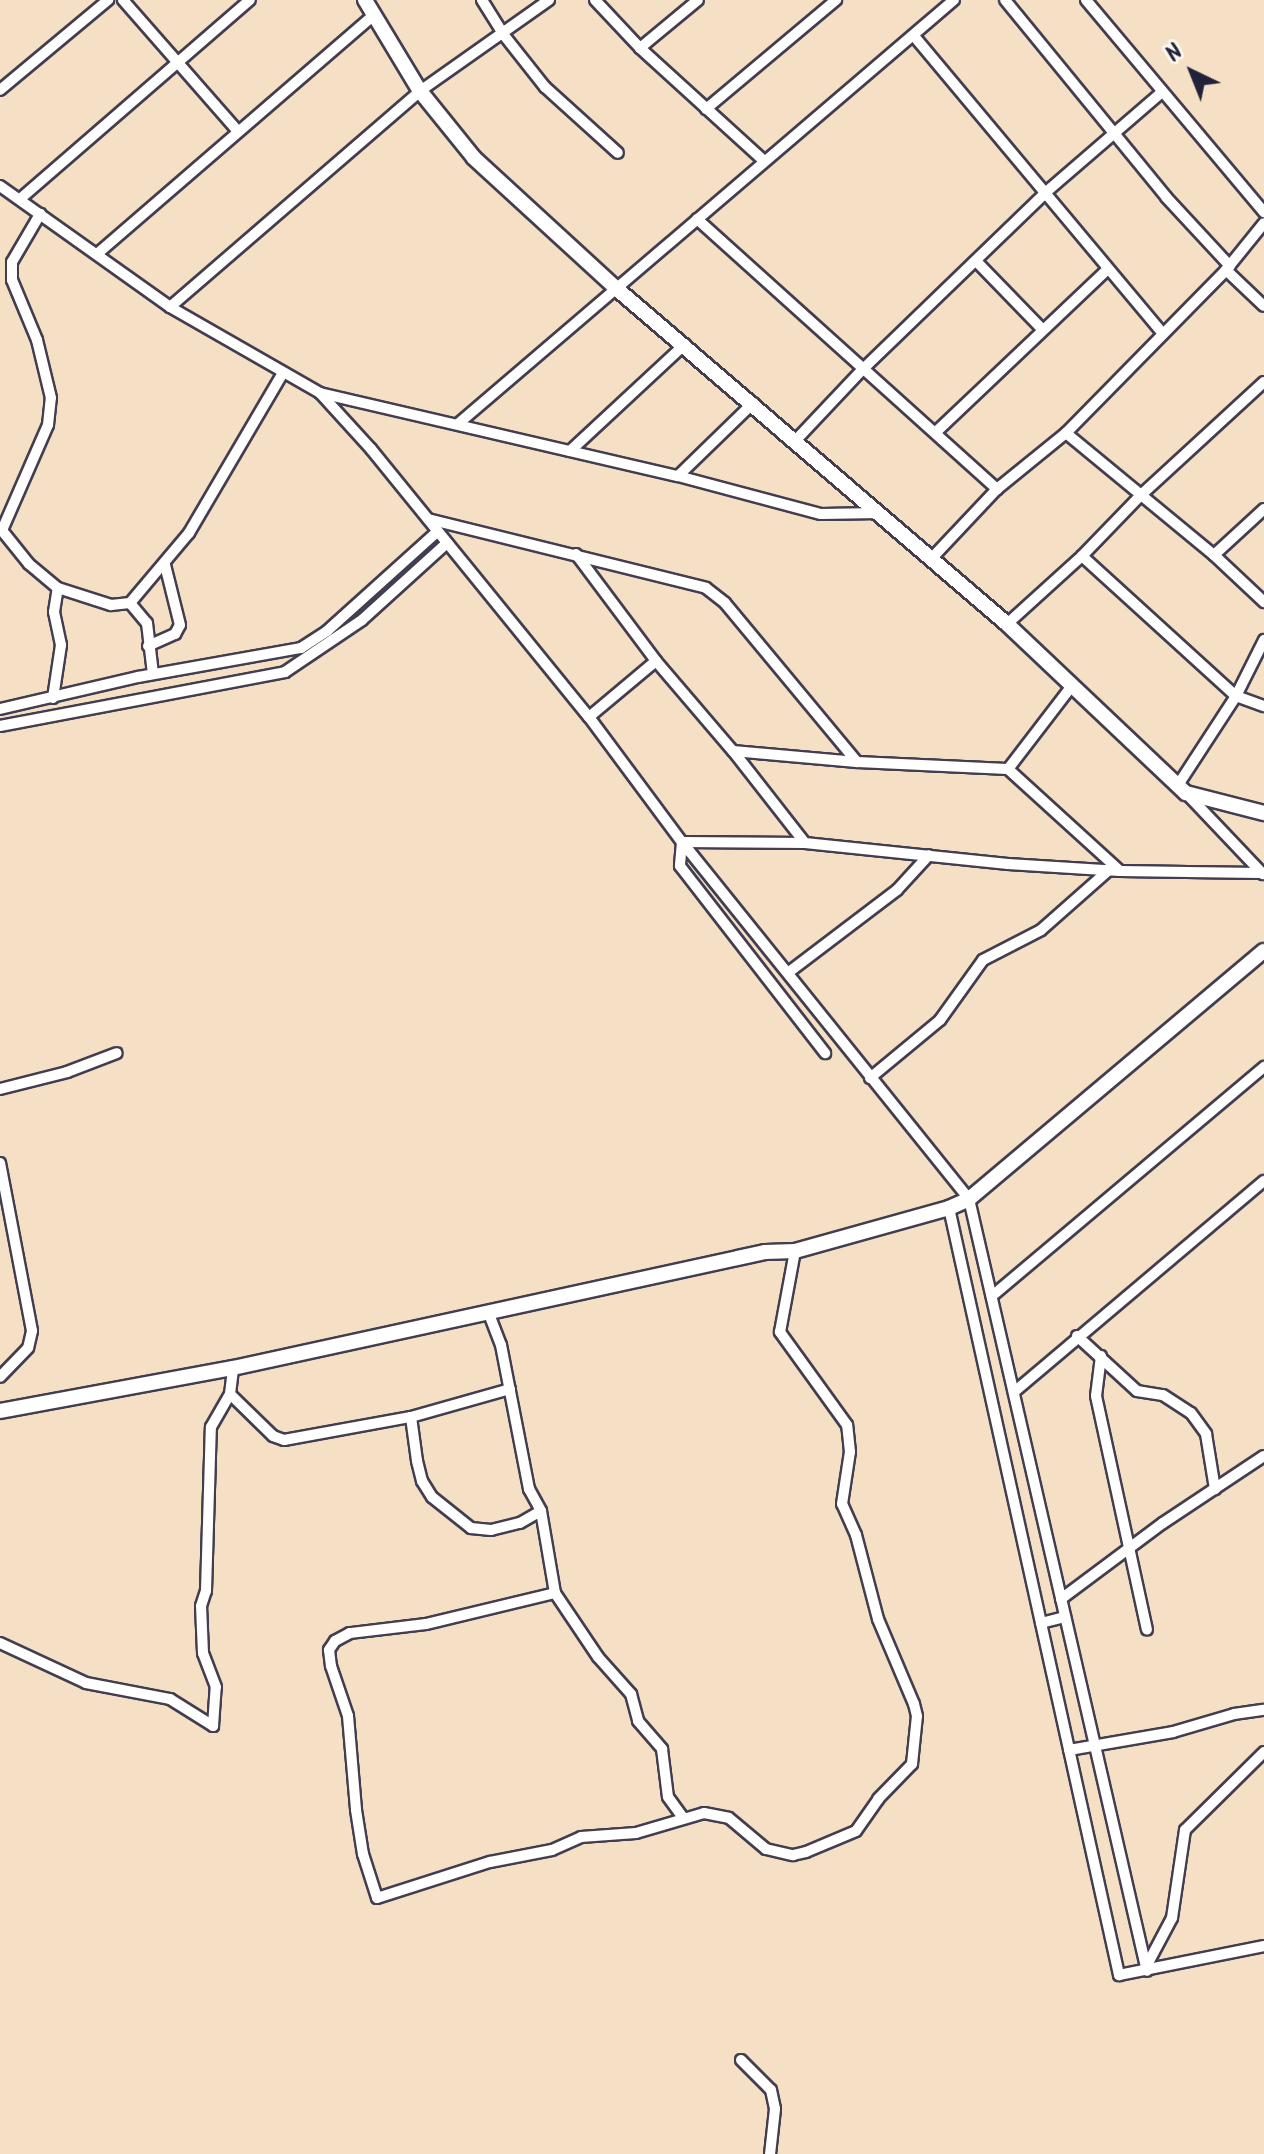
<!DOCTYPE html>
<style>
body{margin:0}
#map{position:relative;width:1264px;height:2154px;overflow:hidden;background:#f5e0c5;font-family:Kalam,sans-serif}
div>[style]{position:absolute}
.roads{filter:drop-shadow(2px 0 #423e50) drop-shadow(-2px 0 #423e50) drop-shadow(0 2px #423e50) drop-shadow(0 -2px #423e50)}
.street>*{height:10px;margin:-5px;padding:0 5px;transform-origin:5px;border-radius:5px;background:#fff}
.secondary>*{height:14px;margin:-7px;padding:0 7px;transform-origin:7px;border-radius:7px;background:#fff}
span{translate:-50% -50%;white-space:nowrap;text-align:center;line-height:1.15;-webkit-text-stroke:6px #fbf7ec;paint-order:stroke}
.north{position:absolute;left:1152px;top:32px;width:80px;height:80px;-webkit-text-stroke:6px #fbf7ec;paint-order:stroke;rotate:317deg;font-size:22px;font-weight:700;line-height:32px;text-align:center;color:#22223b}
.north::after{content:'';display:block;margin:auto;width:28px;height:36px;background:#22223b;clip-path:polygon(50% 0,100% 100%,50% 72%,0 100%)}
</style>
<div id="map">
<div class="roads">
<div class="street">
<i style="left:123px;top:0;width:173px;rotate:48.8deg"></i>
<i style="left:482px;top:0;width:40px;rotate:58deg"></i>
<i style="left:503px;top:34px;width:68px;rotate:51.6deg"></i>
<i style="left:545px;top:87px;width:98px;rotate:42.1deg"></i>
<i style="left:595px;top:0;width:66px;rotate:46.8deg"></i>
<i style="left:640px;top:48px;width:166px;rotate:42.3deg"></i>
<i style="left:1005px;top:0;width:254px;rotate:50.7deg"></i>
<i style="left:1166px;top:197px;width:94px;rotate:47.2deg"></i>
<i style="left:1086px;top:0;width:277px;rotate:50deg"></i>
<i style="left:914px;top:36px;width:388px;rotate:50.1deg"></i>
<i style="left:640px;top:48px;width:75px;rotate:-39.6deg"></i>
<i style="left:0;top:90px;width:141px;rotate:-39.8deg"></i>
<i style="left:706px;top:109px;width:170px;rotate:-40deg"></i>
<i style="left:0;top:186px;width:209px;rotate:35.4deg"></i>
<i style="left:170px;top:307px;width:173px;rotate:29.8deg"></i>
<i style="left:320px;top:393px;width:367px;rotate:13.1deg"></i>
<i style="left:678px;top:476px;width:148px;rotate:14.9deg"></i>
<i style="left:821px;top:514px;width:58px;rotate:-1deg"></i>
<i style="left:20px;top:199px;width:304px;rotate:-40.9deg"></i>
<i style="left:697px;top:219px;width:404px;rotate:42deg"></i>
<i style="left:97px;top:254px;width:364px;rotate:-40.8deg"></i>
<i style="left:977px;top:262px;width:93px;rotate:45.9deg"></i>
<i style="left:1226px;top:270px;width:52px;rotate:43.5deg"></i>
<i style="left:170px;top:307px;width:330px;rotate:-40.8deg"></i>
<i style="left:420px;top:91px;width:158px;rotate:-35.2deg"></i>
<i style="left:320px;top:393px;width:76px;rotate:47.7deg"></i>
<i style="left:371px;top:449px;width:345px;rotate:50.9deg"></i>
<i style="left:589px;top:717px;width:156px;rotate:53.4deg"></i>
<i style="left:682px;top:842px;width:123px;rotate:0.5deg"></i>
<i style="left:805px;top:843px;width:204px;rotate:5.9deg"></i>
<i style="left:1008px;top:864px;width:112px;rotate:3.6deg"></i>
<i style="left:1120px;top:871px;width:141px;rotate:0.8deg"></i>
<i style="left:459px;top:423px;width:651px;rotate:-40.52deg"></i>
<i style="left:936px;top:432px;width:236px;rotate:-43.5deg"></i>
<i style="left:1066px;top:433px;width:192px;rotate:39.5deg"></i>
<i style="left:1214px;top:555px;width:69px;rotate:43.2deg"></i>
<i style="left:796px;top:440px;width:96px;rotate:-46.7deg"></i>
<i style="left:862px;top:370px;width:255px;rotate:-44deg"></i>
<i style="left:1045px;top:193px;width:155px;rotate:-40.8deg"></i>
<i style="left:570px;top:451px;width:157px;rotate:-42.9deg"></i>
<i style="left:678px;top:476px;width:105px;rotate:-44.2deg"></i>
<i style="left:428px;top:519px;width:286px;rotate:13.9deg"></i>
<i style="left:706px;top:588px;width:24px;rotate:38deg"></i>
<i style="left:725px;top:603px;width:207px;rotate:50.3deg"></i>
<i style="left:0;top:528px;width:46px;rotate:51.1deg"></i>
<i style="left:29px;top:564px;width:38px;rotate:40deg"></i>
<i style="left:58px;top:588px;width:56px;rotate:17.8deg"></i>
<i style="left:111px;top:605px;width:19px;rotate:-6deg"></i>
<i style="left:130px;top:603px;width:92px;rotate:-49.9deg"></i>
<i style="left:189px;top:533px;width:186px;rotate:-59.6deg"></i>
<i style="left:3px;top:528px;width:112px;rotate:-66.4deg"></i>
<i style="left:48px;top:425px;width:27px;rotate:-84deg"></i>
<i style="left:51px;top:398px;width:60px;rotate:-103.6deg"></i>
<i style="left:37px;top:340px;width:65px;rotate:-112.6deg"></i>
<i style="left:12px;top:280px;width:18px;rotate:-90deg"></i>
<i style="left:12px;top:262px;width:56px;rotate:-59.7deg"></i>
<i style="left:576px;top:554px;width:134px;rotate:53.2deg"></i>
<i style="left:656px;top:661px;width:118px;rotate:49.5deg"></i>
<i style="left:1214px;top:555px;width:68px;rotate:-42.6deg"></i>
<i style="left:1082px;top:556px;width:208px;rotate:42.3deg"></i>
<i style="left:1236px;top:696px;width:63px;rotate:-63.4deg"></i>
<i style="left:931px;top:559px;width:96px;rotate:-46.7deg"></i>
<i style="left:997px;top:489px;width:89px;rotate:-39.1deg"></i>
<i style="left:1066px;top:433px;width:228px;rotate:-45.5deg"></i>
<i style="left:1226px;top:270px;width:60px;rotate:-51deg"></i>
<i style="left:130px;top:603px;width:26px;rotate:50deg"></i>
<i style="left:147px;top:623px;width:51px;rotate:83.3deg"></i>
<i style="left:1007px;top:624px;width:101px;rotate:-42.2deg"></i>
<i style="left:1082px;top:556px;width:85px;rotate:-46deg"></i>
<i style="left:1141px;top:495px;width:167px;rotate:-42.6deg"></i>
<i style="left:148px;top:646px;width:30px;rotate:-24deg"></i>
<i style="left:175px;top:634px;width:10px;rotate:-61deg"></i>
<i style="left:180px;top:625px;width:62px;rotate:-104deg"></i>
<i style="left:1071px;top:687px;width:103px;rotate:127.5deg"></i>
<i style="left:1008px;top:769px;width:151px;rotate:42.3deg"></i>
<i style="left:53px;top:698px;width:54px;rotate:-81.4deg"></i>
<i style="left:61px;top:645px;width:34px;rotate:-102deg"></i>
<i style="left:54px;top:612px;width:24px;rotate:-81deg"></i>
<i style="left:0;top:709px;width:142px;rotate:-13.1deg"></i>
<i style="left:138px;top:677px;width:166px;rotate:-10.1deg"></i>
<i style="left:301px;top:648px;width:31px;rotate:-33deg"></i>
<i style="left:327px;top:631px;width:149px;rotate:-42deg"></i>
<i style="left:589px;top:717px;width:87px;rotate:-39.9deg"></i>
<i style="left:0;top:726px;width:290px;rotate:-10.7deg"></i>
<i style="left:285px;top:672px;width:93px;rotate:-34deg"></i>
<i style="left:362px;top:620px;width:115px;rotate:-42.2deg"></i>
<i style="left:1178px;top:785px;width:106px;rotate:-56.9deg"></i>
<i style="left:1236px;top:696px;width:30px;rotate:20deg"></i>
<i style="left:1186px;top:793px;width:112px;rotate:46.5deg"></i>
<i style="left:682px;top:842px;width:458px;rotate:51.2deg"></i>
<i style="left:969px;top:1199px;width:792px;rotate:77.02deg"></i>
<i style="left:682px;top:842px;width:24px;rotate:95deg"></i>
<i style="left:680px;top:866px;width:237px;rotate:52.2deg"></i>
<i style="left:805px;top:843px;width:117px;rotate:-128deg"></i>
<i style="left:733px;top:751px;width:124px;rotate:5.1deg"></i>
<i style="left:857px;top:762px;width:151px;rotate:2.7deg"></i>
<i style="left:789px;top:972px;width:136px;rotate:-37.2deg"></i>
<i style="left:897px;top:890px;width:47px;rotate:-47.6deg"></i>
<i style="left:870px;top:1078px;width:91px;rotate:-39.6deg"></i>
<i style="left:940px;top:1020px;width:74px;rotate:-54.4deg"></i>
<i style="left:983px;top:960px;width:65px;rotate:-27.3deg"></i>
<i style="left:1041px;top:930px;width:91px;rotate:-41.4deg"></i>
<i style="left:0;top:1089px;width:69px;rotate:-14.2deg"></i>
<i style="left:67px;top:1072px;width:53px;rotate:-20.8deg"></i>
<i style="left:0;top:1163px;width:171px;rotate:79.2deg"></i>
<i style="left:32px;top:1331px;width:17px;rotate:103deg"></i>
<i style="left:28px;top:1348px;width:40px;rotate:134deg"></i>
<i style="left:949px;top:1208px;width:786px;rotate:77.5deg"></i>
<i style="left:1119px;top:1975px;width:148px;rotate:-11.3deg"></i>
<i style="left:992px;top:1296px;width:356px;rotate:-40.1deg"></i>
<i style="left:489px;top:1314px;width:33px;rotate:69deg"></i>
<i style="left:501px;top:1345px;width:147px;rotate:79deg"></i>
<i style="left:529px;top:1489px;width:25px;rotate:61deg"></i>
<i style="left:541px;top:1511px;width:83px;rotate:80.3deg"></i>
<i style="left:555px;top:1593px;width:133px;rotate:166.5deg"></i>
<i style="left:426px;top:1624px;width:77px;rotate:173.2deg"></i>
<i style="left:350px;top:1633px;width:17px;rotate:152deg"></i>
<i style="left:335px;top:1641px;width:11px;rotate:124deg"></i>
<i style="left:329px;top:1650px;width:16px;rotate:83deg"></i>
<i style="left:331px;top:1666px;width:53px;rotate:71.2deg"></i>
<i style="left:348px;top:1716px;width:94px;rotate:85.1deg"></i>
<i style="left:356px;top:1810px;width:45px;rotate:81deg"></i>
<i style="left:363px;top:1854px;width:46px;rotate:72.3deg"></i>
<i style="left:377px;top:1898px;width:119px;rotate:-17.7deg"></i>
<i style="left:490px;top:1862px;width:63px;rotate:-11deg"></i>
<i style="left:552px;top:1850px;width:32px;rotate:-24deg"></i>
<i style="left:581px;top:1837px;width:55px;rotate:-4.2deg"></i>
<i style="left:636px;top:1833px;width:71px;rotate:-16.4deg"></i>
<i style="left:704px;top:1813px;width:25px;rotate:11deg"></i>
<i style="left:729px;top:1818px;width:48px;rotate:40deg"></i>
<i style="left:766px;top:1849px;width:28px;rotate:13deg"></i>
<i style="left:793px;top:1855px;width:13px;rotate:-13deg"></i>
<i style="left:806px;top:1852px;width:54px;rotate:-22.8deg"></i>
<i style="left:856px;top:1831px;width:39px;rotate:-55deg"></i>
<i style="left:878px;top:1799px;width:49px;rotate:-45.8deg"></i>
<i style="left:912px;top:1764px;width:48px;rotate:-84.1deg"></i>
<i style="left:917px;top:1716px;width:12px;rotate:-104deg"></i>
<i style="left:914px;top:1704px;width:92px;rotate:-113deg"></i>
<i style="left:878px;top:1619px;width:87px;rotate:-104.7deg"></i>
<i style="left:856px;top:1535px;width:34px;rotate:-114deg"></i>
<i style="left:842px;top:1504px;width:53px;rotate:-81.3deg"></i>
<i style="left:850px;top:1452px;width:27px;rotate:-96deg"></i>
<i style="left:847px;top:1425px;width:115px;rotate:-125.8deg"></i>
<i style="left:780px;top:1332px;width:82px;rotate:-79.5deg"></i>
<i style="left:1077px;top:1336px;width:81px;rotate:42.5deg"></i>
<i style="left:1137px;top:1391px;width:26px;rotate:9deg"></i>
<i style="left:1163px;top:1395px;width:33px;rotate:33deg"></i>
<i style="left:1191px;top:1413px;width:26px;rotate:54deg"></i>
<i style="left:1206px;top:1434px;width:56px;rotate:80.7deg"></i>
<i style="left:1101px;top:1356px;width:40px;rotate:97.1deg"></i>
<i style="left:1096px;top:1396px;width:239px;rotate:77.7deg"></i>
<i style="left:510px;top:1389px;width:103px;rotate:164.2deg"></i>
<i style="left:411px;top:1417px;width:44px;rotate:82.2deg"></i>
<i style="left:417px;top:1461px;width:21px;rotate:76deg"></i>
<i style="left:422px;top:1481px;width:19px;rotate:58deg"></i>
<i style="left:432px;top:1497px;width:50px;rotate:38.5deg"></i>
<i style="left:471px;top:1528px;width:20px;rotate:6deg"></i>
<i style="left:491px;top:1530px;width:30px;rotate:-14deg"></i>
<i style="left:520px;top:1523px;width:24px;rotate:-30deg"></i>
<i style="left:1014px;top:1392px;width:327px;rotate:-40.2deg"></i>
<i style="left:230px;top:1394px;width:60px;rotate:44.3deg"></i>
<i style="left:273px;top:1436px;width:12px;rotate:20deg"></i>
<i style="left:284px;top:1440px;width:129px;rotate:-10.3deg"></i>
<i style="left:555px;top:1593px;width:77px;rotate:56.1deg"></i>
<i style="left:598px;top:1657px;width:50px;rotate:48.3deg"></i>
<i style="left:631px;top:1694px;width:28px;rotate:75deg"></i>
<i style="left:638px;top:1721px;width:37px;rotate:49deg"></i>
<i style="left:662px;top:1749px;width:48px;rotate:82.9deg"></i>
<i style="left:668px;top:1797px;width:26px;rotate:54deg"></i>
<i style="left:1061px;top:1599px;width:127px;rotate:-36.7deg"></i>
<i style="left:1163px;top:1523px;width:121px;rotate:-33.6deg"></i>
<i style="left:1041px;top:1623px;width:25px;rotate:-14deg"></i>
<i style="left:0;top:1643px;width:95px;rotate:24.9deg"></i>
<i style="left:86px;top:1683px;width:86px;rotate:10.8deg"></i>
<i style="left:170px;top:1699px;width:51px;rotate:32.1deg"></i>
<i style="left:213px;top:1726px;width:39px;rotate:-86deg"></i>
<i style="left:216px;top:1687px;width:36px;rotate:-111deg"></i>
<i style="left:203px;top:1653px;width:47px;rotate:-92.4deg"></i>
<i style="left:201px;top:1606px;width:16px;rotate:-72deg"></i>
<i style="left:206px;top:1591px;width:164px;rotate:-88.3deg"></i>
<i style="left:211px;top:1427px;width:38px;rotate:-60deg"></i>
<i style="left:230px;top:1394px;width:26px;rotate:-83deg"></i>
<i style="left:1069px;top:1750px;width:106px;rotate:-9.8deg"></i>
<i style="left:1173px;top:1732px;width:64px;rotate:-16.4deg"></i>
<i style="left:1234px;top:1714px;width:30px;rotate:-8deg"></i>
<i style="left:1147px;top:1965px;width:53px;rotate:-62deg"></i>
<i style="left:1172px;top:1918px;width:89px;rotate:-81.6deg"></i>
<i style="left:1185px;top:1830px;width:111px;rotate:-44.6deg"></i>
<i style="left:741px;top:2060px;width:42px;rotate:45deg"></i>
<i style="left:771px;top:2090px;width:19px;rotate:78deg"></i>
<i style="left:775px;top:2109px;width:45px;rotate:96.3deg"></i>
</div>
<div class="secondary">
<i style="left:365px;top:0;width:106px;rotate:58.9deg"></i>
<i style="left:420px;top:91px;width:86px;rotate:51.1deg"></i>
<i style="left:474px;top:158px;width:194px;rotate:42.5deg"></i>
<i style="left:617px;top:289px;width:514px;rotate:40.66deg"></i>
<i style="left:1007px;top:624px;width:246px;rotate:43.4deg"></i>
<i style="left:1186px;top:793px;width:81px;rotate:14.4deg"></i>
<i style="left:0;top:1411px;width:237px;rotate:-10.5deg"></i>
<i style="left:233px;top:1368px;width:544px;rotate:-12.3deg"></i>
<i style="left:765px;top:1252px;width:30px;rotate:-2deg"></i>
<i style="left:795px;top:1251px;width:160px;rotate:-15.6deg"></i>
<i style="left:949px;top:1208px;width:22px;rotate:-24deg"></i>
<i style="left:969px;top:1199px;width:385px;rotate:-40.1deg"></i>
</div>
</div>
<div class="north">N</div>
</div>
